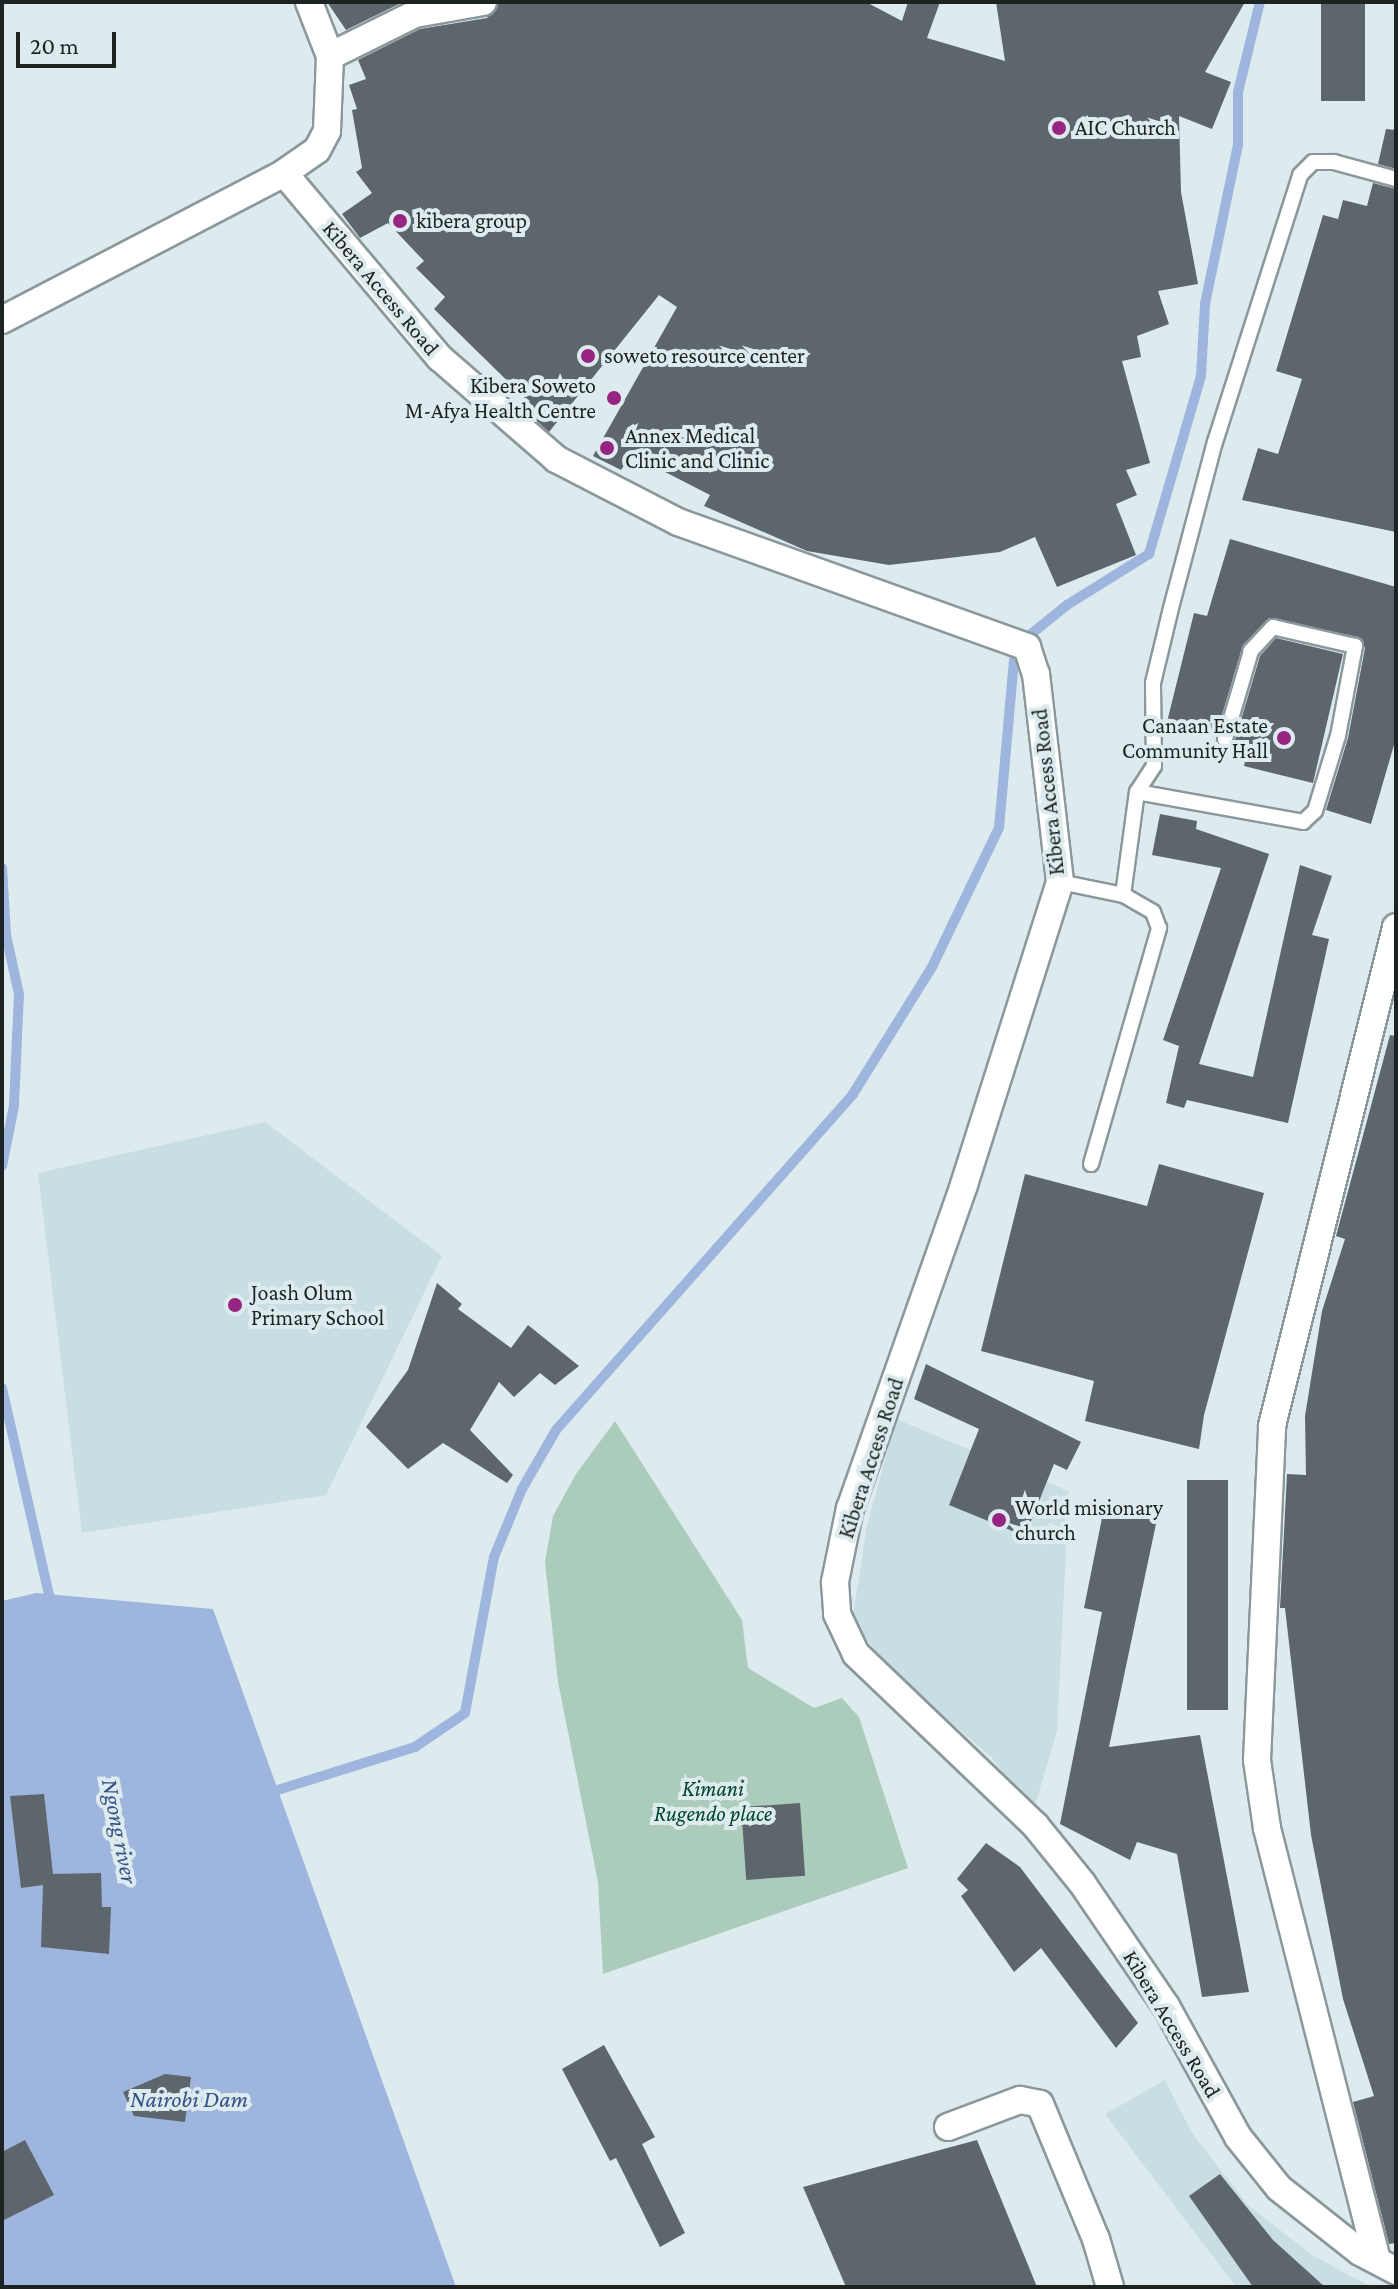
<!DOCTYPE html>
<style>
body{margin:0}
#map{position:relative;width:1398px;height:2289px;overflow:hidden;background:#ddebee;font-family:"Crimson Pro",serif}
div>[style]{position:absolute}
.built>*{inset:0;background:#c8dee3}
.green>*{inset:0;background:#acccbb}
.water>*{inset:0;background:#9eb5de}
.stream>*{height:10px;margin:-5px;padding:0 5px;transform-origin:5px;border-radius:5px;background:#9eb5de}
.building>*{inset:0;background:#5d666d;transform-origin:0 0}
.roads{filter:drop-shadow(2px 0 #8b989b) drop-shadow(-2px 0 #8b989b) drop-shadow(0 2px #8b989b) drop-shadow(0 -2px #8b989b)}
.service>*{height:14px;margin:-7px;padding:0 7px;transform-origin:7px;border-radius:7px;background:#fff}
.minor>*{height:26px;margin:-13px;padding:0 13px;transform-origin:13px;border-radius:13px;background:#fff}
.dots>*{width:22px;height:22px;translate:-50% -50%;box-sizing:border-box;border:4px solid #ddebee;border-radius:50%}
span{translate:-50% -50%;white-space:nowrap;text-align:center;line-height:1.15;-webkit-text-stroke:8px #ddebee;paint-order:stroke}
.poi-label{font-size:22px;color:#1d2223}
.left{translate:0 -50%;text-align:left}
.right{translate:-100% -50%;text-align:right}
.street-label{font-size:22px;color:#1d2223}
.park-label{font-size:22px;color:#00452e;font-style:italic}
.water-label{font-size:24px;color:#365388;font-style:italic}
.frame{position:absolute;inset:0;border:4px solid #1d2223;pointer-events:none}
.scale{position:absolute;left:16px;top:32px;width:100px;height:36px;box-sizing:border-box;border:4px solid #1d2223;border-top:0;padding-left:10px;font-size:24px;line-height:28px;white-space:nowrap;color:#1d2223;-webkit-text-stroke:6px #ddebee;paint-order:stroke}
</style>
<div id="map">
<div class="built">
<i style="clip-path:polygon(265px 1122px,442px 1256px,326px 1495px,82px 1533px,38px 1173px)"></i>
<i style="clip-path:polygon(896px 1419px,1069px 1491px,1057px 1731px,1033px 1812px,992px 1758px,887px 1666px,852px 1621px,867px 1526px)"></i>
<i style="clip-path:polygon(1165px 2080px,1192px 2133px,1248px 2205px,1312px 2255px,1371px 2287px,1236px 2287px,1105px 2114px)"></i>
</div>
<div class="green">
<i style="clip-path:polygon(615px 1421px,742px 1620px,748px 1668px,814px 1708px,842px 1698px,859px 1717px,908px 1868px,603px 1974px,598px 1882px,558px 1682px,545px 1562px,553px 1516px,576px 1474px)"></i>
</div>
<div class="water">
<i style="clip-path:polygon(36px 1593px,213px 1609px,456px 2287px,2px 2287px,2px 1601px)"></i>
</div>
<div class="stream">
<i style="left:2px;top:868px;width:67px;rotate:86.6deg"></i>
<i style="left:6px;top:935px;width:60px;rotate:77.6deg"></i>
<i style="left:19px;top:994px;width:112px;rotate:92.6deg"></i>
<i style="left:14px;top:1106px;width:61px;rotate:101.3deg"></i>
<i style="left:2px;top:1388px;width:221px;rotate:77.2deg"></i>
<i style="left:268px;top:1793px;width:154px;rotate:-17.4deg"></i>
<i style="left:415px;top:1747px;width:60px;rotate:-34.2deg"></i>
<i style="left:465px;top:1713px;width:159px;rotate:-79.5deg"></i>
<i style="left:494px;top:1557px;width:74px;rotate:-67.6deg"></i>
<i style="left:522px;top:1489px;width:68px;rotate:-60deg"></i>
<i style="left:556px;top:1430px;width:448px;rotate:-48.5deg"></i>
<i style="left:853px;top:1094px;width:150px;rotate:-58.1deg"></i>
<i style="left:932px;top:967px;width:154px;rotate:-64.3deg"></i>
<i style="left:999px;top:828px;width:182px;rotate:-84.9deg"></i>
<i style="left:1015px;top:647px;width:67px;rotate:-38.9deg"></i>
<i style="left:1067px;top:605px;width:97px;rotate:-31.9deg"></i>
<i style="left:1149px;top:554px;width:185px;rotate:-73.7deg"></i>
<i style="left:1201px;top:376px;width:72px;rotate:-86.8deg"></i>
<i style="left:1205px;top:304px;width:162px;rotate:-78.3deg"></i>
<i style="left:1238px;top:145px;width:53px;rotate:-90deg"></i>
<i style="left:1238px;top:92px;width:93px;rotate:-76.3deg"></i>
</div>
<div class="building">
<i style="clip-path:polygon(327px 2px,403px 2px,346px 30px)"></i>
<i style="clip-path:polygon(499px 2px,866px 2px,902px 21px,908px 2px,940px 2px,927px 38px,1005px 61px,996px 2px,1245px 2px,1205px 72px,1231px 82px,1212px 129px,1179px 116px,1181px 192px,1198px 284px,1158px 291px,1169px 324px,1137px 336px,1141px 357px,1122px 361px,1150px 463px,1126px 470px,1137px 495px,1116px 504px,1136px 555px,1057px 587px,1035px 537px,1000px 552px,889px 565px,807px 551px,704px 506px,710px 495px,632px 455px,621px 470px,593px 456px,677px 307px,659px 295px,549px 432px,528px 413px,533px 406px,434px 309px,445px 297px,416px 268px,424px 261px,388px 223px,360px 238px,342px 214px,372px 193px,356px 172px,362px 168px,352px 110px,357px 109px,349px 85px,366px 79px,358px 60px,420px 29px,487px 18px)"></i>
<i style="left:1321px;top:2px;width:44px;height:99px"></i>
<i style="clip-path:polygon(1386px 129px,1396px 130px,1396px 169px,1378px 164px)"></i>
<i style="clip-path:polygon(1373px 183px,1396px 189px,1396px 532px,1242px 500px,1258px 448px,1278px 454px,1302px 379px,1276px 371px,1323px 215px,1338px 219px,1343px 200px,1367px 206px)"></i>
<i style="clip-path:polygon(1230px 539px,1396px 587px,1396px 738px,1371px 824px,1326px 810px,1348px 738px,1365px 648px,1358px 637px,1269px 618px,1242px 648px,1216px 735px,1167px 722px,1194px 613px,1207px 616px)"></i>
<i style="clip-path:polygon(1276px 638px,1343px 654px,1313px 783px,1244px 766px,1249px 743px,1235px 740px,1260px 656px)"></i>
<i style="clip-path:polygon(1160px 814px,1197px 821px,1196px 829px,1269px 854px,1199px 1064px,1253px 1077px,1300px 865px,1332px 876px,1312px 935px,1329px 939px,1288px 1123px,1187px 1100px,1184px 1108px,1166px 1103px,1179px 1046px,1163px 1040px,1221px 868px,1152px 855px)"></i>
<i style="clip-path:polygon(1390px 1035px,1396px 1036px,1396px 2243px,1389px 2244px,1353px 2102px,1374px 2096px,1343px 1999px,1311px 1835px,1285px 1608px,1280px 1608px,1287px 1474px,1306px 1475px,1305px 1416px,1322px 1311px,1345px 1239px,1336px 1236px)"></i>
<i style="clip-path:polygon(1159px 1164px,1264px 1193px,1204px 1415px,1199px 1449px,1085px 1421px,1094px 1381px,981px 1351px,1025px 1174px,1147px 1206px)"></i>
<i style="clip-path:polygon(437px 1283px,462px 1304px,458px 1309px,511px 1348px,528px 1325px,579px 1366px,555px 1385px,540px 1373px,514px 1397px,499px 1382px,470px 1430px,513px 1475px,507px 1483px,443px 1443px,408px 1469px,366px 1427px,408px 1370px)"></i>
<i style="clip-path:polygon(926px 1364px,1081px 1442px,1067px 1470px,1054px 1464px,1025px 1536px,949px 1505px,979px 1429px,914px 1399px)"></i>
<i style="left:1228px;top:1480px;width:230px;height:41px;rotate:90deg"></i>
<i style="clip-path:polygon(1104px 1508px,1157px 1519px,1109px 1747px,1200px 1735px,1249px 1992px,1202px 1997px,1177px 1854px,1137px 1842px,1130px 1860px,1060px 1824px,1102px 1612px,1084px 1608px)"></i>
<i style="clip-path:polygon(44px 1794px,53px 1874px,101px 1873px,102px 1907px,111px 1907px,109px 1954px,41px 1947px,43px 1885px,21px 1888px,10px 1796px)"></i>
<i style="left:800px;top:1803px;width:73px;height:59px;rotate:86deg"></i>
<i style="clip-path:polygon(986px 1843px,1020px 1867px,1138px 2023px,1116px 2048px,1041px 1948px,1014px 1972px,961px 1896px,968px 1890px,957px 1879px)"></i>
<i style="clip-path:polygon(604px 2045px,655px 2137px,642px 2144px,685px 2233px,660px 2247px,616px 2158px,610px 2161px,562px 2069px)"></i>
<i style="clip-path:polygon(165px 2074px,191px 2077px,185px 2122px,134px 2116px,123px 2092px)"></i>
<i style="clip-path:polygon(25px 2140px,54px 2195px,2px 2221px,2px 2152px)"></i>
<i style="clip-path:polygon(977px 2140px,1037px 2287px,846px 2287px,803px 2187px)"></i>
<i style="clip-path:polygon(1220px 2174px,1273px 2240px,1325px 2287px,1253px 2287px,1189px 2196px)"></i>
</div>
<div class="roads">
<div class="service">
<i style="left:1137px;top:792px;width:169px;rotate:10.2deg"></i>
<i style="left:1303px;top:822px;width:16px;rotate:-43deg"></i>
<i style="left:1315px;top:811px;width:78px;rotate:-73deg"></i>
<i style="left:1338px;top:736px;width:92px;rotate:-79.3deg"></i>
<i style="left:1355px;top:646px;width:84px;rotate:-167deg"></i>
<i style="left:1273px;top:627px;width:33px;rotate:133deg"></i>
<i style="left:1251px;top:651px;width:92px;rotate:106.5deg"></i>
<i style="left:1060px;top:882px;width:64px;rotate:11.7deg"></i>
<i style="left:1123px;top:895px;width:104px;rotate:-82.3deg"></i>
<i style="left:1137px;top:792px;width:31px;rotate:-57deg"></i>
<i style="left:1154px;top:766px;width:83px;rotate:-90.7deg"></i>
<i style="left:1153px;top:683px;width:77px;rotate:-76.5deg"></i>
<i style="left:1171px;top:608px;width:172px;rotate:-75.2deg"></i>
<i style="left:1215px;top:442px;width:280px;rotate:-72.3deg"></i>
<i style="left:1300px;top:175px;width:18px;rotate:-45deg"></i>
<i style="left:1313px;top:162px;width:21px"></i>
<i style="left:1334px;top:162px;width:64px;rotate:15.3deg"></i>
<i style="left:1091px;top:1164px;width:246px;rotate:-73.9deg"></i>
<i style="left:1159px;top:928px;width:17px;rotate:-111deg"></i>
<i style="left:1153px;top:912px;width:34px;rotate:-150deg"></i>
</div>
<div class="minor">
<i style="left:330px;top:56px;width:95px;rotate:-26.3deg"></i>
<i style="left:415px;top:14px;width:69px;rotate:-10deg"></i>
<i style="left:284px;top:173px;width:40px;rotate:-34.9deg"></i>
<i style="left:317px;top:150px;width:21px;rotate:-62deg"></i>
<i style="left:327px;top:131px;width:75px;rotate:-87.7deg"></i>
<i style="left:330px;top:56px;width:58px;rotate:-111.3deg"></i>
<i style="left:2px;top:320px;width:318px;rotate:-27.5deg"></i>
<i style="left:284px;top:173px;width:242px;rotate:49.9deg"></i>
<i style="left:440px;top:358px;width:154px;rotate:41deg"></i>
<i style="left:556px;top:459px;width:137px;rotate:27.3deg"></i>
<i style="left:678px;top:522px;width:371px;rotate:19.7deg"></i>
<i style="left:1027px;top:647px;width:28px;rotate:72deg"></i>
<i style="left:1036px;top:674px;width:209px;rotate:83.4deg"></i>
<i style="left:1060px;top:882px;width:318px;rotate:107.6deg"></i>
<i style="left:964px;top:1185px;width:343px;rotate:109.4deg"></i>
<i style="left:850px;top:1508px;width:76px;rotate:101.5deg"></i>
<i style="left:835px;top:1582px;width:32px;rotate:86deg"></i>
<i style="left:837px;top:1614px;width:44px;rotate:64.6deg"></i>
<i style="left:856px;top:1654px;width:248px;rotate:43.7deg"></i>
<i style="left:1035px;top:1825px;width:75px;rotate:51deg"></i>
<i style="left:1082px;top:1883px;width:149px;rotate:55.7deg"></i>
<i style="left:1166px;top:2006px;width:149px;rotate:61.2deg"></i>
<i style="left:1238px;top:2137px;width:65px;rotate:51.2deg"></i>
<i style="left:1279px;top:2188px;width:103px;rotate:38.3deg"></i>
<i style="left:1360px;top:2252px;width:41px;rotate:27.8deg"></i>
<i style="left:948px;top:2127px;width:77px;rotate:-20.6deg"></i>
<i style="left:1020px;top:2100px;width:20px;rotate:11deg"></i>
<i style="left:1040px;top:2104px;width:146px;rotate:67.5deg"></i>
<i style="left:1096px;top:2239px;width:50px;rotate:73.7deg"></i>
<i style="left:1377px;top:2260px;width:446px;rotate:-104.3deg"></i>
<i style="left:1267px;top:1828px;width:69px;rotate:-98.4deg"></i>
<i style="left:1257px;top:1760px;width:334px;rotate:-87.4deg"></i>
<i style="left:1272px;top:1426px;width:514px;rotate:-76.04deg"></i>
</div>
</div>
<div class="dots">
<i style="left:1059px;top:128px;background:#962482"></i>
<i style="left:400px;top:221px;background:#962482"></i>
<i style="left:588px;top:356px;background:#962482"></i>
<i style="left:614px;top:398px;background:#962482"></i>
<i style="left:607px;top:448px;background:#962482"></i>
<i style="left:1284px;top:738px;background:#962482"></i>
<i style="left:235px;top:1305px;background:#962482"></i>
<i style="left:999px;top:1520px;background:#962482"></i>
</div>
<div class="poi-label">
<span class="left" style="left:1075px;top:128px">AIC Church</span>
<span class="left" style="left:416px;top:221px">kibera group</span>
<span class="left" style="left:604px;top:356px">soweto resource center</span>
<span class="right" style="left:596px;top:398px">Kibera Soweto<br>M-Afya Health Centre</span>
<span class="left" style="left:625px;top:448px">Annex Medical<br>Clinic and Clinic</span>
<span class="right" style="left:1268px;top:738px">Canaan Estate<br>Community Hall</span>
<span class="left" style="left:251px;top:1305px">Joash Olum<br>Primary School</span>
<span class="left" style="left:1015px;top:1520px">World misionary<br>church</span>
</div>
<div class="street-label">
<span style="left:381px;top:288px;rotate:50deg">Kibera Access Road</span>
<span style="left:1048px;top:792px;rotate:-96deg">Kibera Access Road</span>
<span style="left:871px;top:1458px;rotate:-72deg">Kibera Access Road</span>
<span style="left:1172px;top:2024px;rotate:59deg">Kibera Access Road</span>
</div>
<div class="park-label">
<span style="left:713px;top:1801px">Kimani<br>Rugendo place</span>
</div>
<div class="water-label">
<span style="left:120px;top:1831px;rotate:79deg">Ngong river</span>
<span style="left:189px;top:2099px">Nairobi Dam</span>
</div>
<div class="frame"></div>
<div class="scale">20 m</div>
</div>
